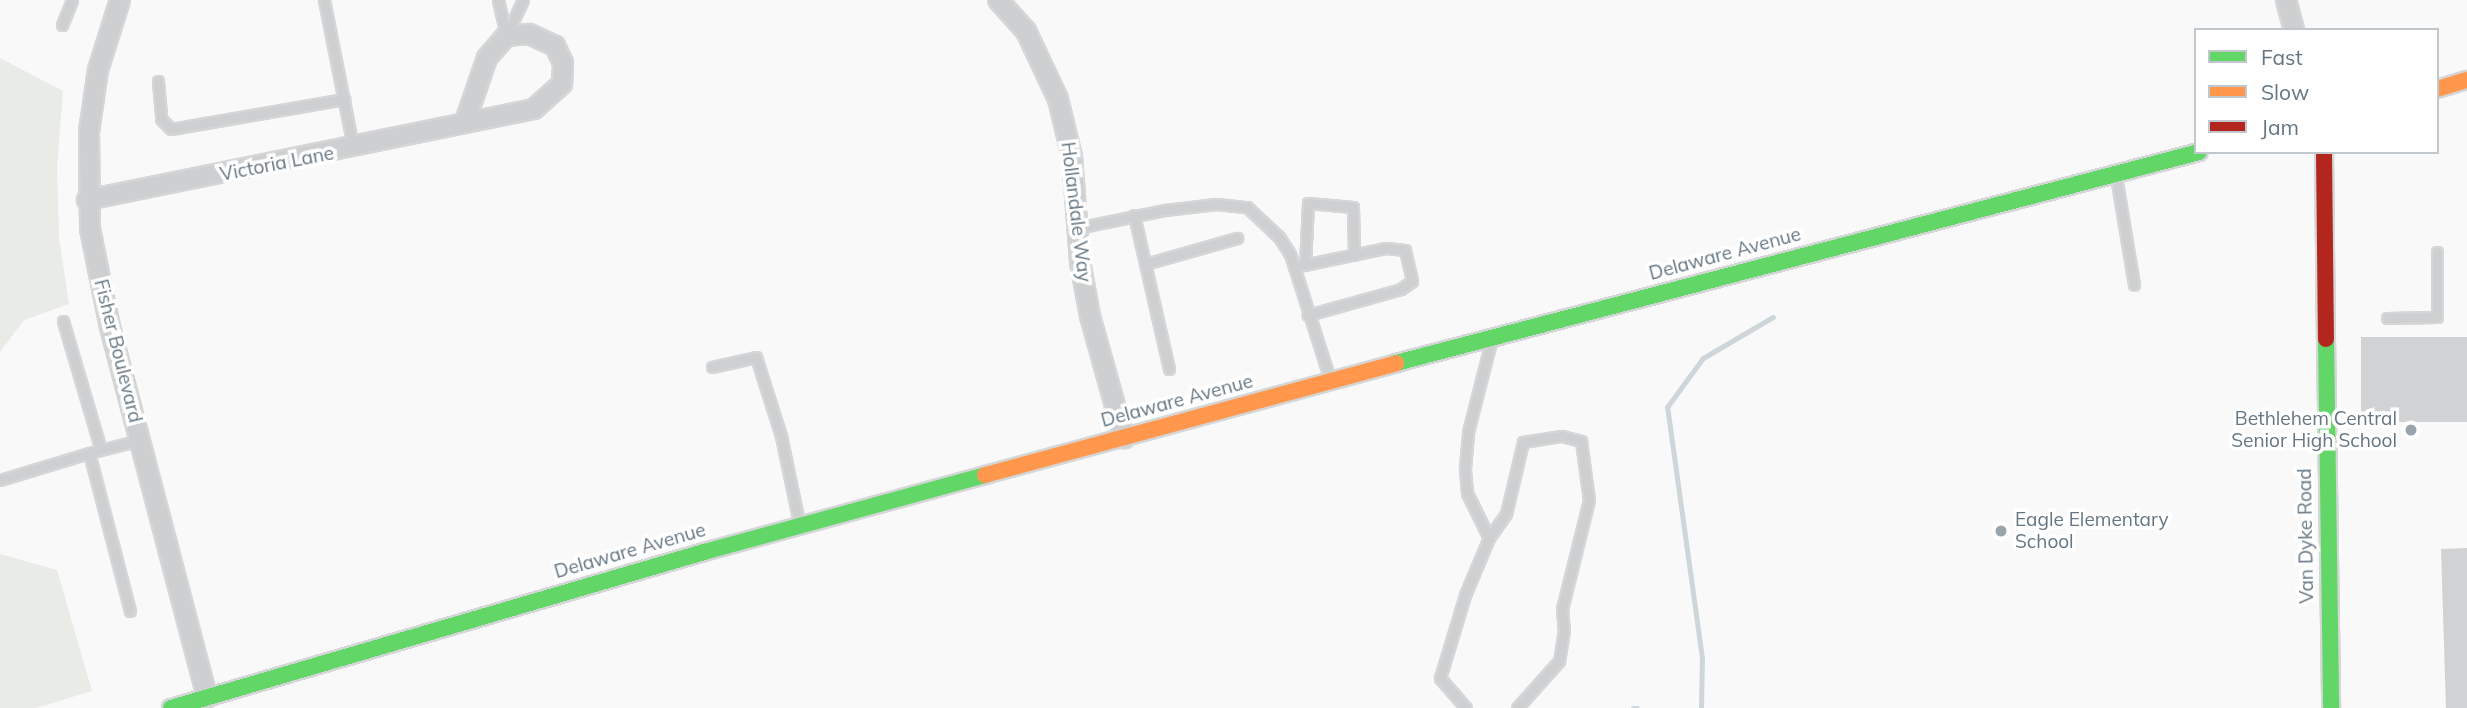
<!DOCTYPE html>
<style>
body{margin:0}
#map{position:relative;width:2467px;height:708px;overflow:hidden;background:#f9f9f9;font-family:Mulish,sans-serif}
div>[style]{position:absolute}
.green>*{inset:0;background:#e8ebe6}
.stream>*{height:5px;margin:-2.5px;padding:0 2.5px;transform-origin:2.5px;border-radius:2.5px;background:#ced6d9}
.building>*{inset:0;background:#d0d2d3;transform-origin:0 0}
.roads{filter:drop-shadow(2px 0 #d5d6d7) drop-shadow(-2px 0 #d5d6d7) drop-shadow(0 2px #d5d6d7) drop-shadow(0 -2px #d5d6d7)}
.lane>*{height:9px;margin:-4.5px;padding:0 4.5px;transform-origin:4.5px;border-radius:4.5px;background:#cecfd0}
.street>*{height:18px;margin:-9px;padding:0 9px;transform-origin:9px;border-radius:9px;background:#cecfd0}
.fast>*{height:16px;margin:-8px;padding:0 8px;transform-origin:8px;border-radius:8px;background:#63d668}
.slow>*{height:16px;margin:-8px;padding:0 8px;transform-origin:8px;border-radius:8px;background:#ff974d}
.jam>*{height:16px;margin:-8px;padding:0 8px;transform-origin:8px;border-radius:8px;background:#b3261e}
.dots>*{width:19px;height:19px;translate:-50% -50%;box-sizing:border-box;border:4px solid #fff;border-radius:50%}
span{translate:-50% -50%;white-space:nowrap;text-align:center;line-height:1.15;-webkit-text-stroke:7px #fff;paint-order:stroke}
.street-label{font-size:19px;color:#657683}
.poi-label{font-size:19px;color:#657683}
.right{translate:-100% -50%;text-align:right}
.left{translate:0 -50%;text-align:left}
.legend{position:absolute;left:2194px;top:28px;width:245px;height:126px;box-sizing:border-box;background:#fff;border:2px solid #c1c8cd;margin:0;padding:9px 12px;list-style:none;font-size:21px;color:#657683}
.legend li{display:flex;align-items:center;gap:14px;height:35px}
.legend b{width:35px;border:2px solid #c1c8cd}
</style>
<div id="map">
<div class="green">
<i style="clip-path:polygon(0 58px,63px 91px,57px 167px,59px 238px,69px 304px,24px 320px,0 352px)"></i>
<i style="clip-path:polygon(0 554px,57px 570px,92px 691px,36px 708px,0 708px)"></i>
</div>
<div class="stream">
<i style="left:1633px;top:708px;width:4px"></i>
<i style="left:1701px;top:708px;width:50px;rotate:-88.9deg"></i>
<i style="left:1702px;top:658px;width:253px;rotate:-97.9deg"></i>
<i style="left:1667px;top:407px;width:61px;rotate:-53.7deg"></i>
<i style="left:1703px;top:358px;width:81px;rotate:-30.4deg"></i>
</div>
<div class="building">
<i style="left:2467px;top:337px;width:85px;height:106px;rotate:90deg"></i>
<i style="clip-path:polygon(2467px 548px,2467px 708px,2446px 708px,2441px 549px)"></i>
</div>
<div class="roads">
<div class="lane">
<i style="left:324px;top:0;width:149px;rotate:78.8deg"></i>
<i style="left:498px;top:0;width:37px;rotate:77deg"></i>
<i style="left:62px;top:25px;width:27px;rotate:-68deg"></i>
<i style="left:507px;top:34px;width:38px;rotate:-65deg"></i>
<i style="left:158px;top:81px;width:38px;rotate:85deg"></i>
<i style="left:161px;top:119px;width:14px;rotate:45deg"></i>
<i style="left:171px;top:129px;width:176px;rotate:-9.8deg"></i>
<i style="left:2116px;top:176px;width:110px;rotate:80.6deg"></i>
<i style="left:1134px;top:215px;width:158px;rotate:77.2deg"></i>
<i style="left:1077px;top:228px;width:90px;rotate:-11.6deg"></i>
<i style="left:1165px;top:210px;width:51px;rotate:-6.7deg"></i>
<i style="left:1216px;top:204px;width:31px;rotate:6deg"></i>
<i style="left:1247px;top:207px;width:44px;rotate:43.2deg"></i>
<i style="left:1279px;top:237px;width:20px;rotate:57deg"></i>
<i style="left:1290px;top:254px;width:131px;rotate:72.3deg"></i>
<i style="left:1145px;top:264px;width:96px;rotate:-15.8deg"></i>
<i style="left:1305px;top:265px;width:62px;rotate:-87.2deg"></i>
<i style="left:1308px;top:203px;width:45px;rotate:5.1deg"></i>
<i style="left:1353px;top:207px;width:48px;rotate:88.8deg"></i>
<i style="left:1294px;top:267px;width:94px;rotate:-11.7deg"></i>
<i style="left:1386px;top:248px;width:19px;rotate:6deg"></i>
<i style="left:1405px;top:250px;width:32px;rotate:77deg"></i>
<i style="left:1412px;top:281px;width:14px;rotate:144deg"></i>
<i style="left:1401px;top:289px;width:97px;rotate:164.4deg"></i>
<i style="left:2387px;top:318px;width:50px;rotate:-1.1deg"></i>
<i style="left:2437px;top:317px;width:65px;rotate:-90deg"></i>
<i style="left:63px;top:321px;width:134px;rotate:73.6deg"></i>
<i style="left:712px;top:367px;width:45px;rotate:-12.8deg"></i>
<i style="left:756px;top:357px;width:83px;rotate:72.4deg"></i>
<i style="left:781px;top:436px;width:88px;rotate:78.2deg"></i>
<i style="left:0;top:480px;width:93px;rotate:-16.9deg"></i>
<i style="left:1489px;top:538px;width:50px;rotate:-116.1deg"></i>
<i style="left:1467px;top:493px;width:25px;rotate:-95deg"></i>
<i style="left:1465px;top:468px;width:36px;rotate:-85deg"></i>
<i style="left:1468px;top:432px;width:93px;rotate:-75.7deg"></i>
<i style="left:130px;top:611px;width:163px;rotate:-104.5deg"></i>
<i style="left:89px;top:453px;width:53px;rotate:-14.3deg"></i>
<i style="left:1466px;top:708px;width:40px;rotate:-131deg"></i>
<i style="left:1440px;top:678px;width:87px;rotate:-73.2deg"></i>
<i style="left:1465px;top:595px;width:62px;rotate:-67.2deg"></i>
<i style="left:1489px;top:538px;width:29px;rotate:-55deg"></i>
<i style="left:1506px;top:514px;width:74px;rotate:-76.7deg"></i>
<i style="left:1523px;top:442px;width:39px;rotate:-9deg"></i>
<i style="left:1562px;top:436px;width:20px;rotate:15deg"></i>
<i style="left:1581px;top:441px;width:60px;rotate:82.3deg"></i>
<i style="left:1589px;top:500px;width:112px;rotate:103.9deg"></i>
<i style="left:1562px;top:609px;width:21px;rotate:85deg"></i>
<i style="left:1564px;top:630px;width:31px;rotate:99deg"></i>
<i style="left:1559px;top:661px;width:63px;rotate:131.8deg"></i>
</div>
<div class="street">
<i style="left:120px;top:0;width:73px;rotate:107.4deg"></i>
<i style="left:98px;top:70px;width:63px;rotate:98.3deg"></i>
<i style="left:89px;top:132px;width:97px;rotate:89.4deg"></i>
<i style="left:90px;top:229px;width:100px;rotate:78.5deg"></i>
<i style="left:110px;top:327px;width:383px;rotate:75.3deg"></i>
<i style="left:998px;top:0;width:42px;rotate:47.9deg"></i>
<i style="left:1026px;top:31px;width:75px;rotate:64.8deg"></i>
<i style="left:1058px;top:99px;width:60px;rotate:76.4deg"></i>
<i style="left:1072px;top:157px;width:105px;rotate:85.6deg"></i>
<i style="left:1080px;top:262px;width:55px;rotate:79.5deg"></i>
<i style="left:1090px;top:316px;width:127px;rotate:74.4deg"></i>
<i style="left:2286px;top:0;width:31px;rotate:75deg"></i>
<i style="left:87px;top:200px;width:456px;rotate:-11.5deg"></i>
<i style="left:534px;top:109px;width:38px;rotate:-42deg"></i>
<i style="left:562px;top:84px;width:21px;rotate:-87deg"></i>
<i style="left:563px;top:63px;width:19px;rotate:-115deg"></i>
<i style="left:555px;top:46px;width:29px;rotate:-155deg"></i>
<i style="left:529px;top:34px;width:23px;rotate:175deg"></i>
<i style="left:506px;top:36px;width:29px;rotate:131deg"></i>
<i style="left:487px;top:58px;width:68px;rotate:109deg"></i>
</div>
<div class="fast">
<i style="left:2326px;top:339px;width:369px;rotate:89.2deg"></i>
<i style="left:1396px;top:363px;width:830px;rotate:-14.72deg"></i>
<i style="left:171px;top:708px;width:555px;rotate:-16.31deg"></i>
<i style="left:704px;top:552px;width:291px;rotate:-15.3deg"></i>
</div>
<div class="slow">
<i style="left:2437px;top:89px;width:31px;rotate:-17deg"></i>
<i style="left:985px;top:475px;width:426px;rotate:-15.2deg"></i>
</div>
<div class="jam">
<i style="left:2324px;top:152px;width:187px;rotate:89.4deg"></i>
</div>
</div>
<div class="dots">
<i style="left:2411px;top:430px;background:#99a4ac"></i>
<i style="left:2001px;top:531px;background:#99a4ac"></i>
</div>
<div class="street-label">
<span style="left:277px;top:164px;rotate:-11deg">Victoria Lane</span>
<span style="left:1076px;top:212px;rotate:83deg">Hollandale Way</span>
<span style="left:1725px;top:254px;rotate:-15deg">Delaware Avenue</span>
<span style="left:118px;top:351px;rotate:76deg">Fisher Boulevard</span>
<span style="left:1177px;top:401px;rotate:-15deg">Delaware Avenue</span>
<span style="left:2306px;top:536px;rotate:-91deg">Van Dyke Road</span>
<span style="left:630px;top:551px;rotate:-16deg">Delaware Avenue</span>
</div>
<div class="poi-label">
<span class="right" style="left:2397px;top:430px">Bethlehem Central<br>Senior High School</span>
<span class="left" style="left:2015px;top:531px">Eagle Elementary<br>School</span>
</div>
<ul class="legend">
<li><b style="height:9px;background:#63d668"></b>Fast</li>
<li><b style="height:9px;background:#ff974d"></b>Slow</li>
<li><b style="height:9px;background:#b3261e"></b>Jam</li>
</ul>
</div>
